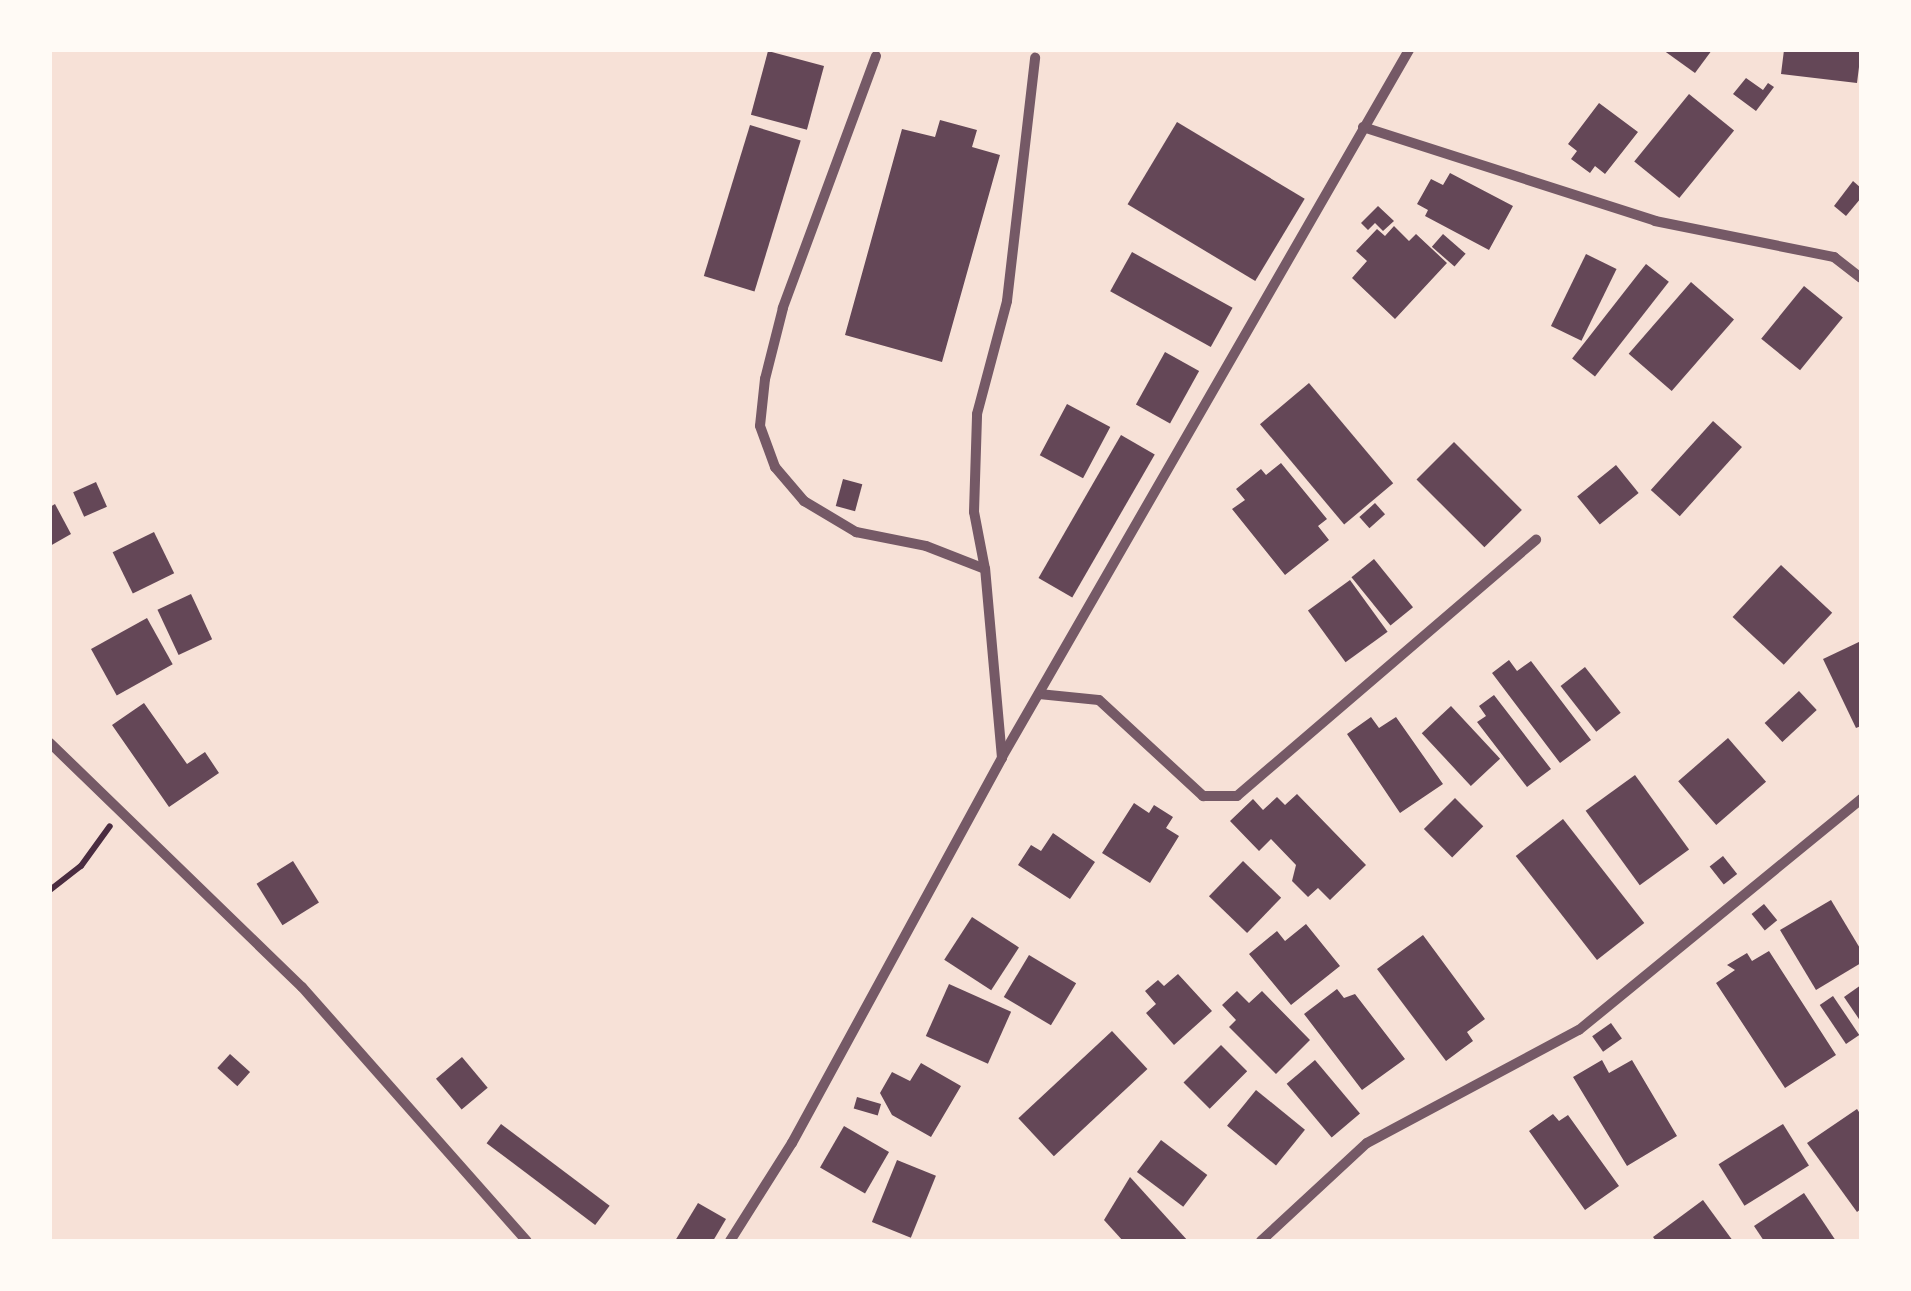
<!DOCTYPE html>
<style>
body{margin:0}
#map{position:relative;width:1911px;height:1291px;overflow:hidden;background:#f7e1d7;font-family:"Open Sans",sans-serif}
div>[style]{position:absolute}
.building>*{inset:0;background:#644757;transform-origin:0 0}
.path>*{height:6px;margin:-3px;padding:0 3px;transform-origin:3px;border-radius:3px;background:#4a2c40}
.minor>*{height:10px;margin:-5px;padding:0 5px;transform-origin:5px;border-radius:5px;background:#755966}
span{translate:-50% -50%;white-space:nowrap;text-align:center;line-height:1.15;-webkit-text-stroke:9px #fffaf5;paint-order:stroke}
.frame{position:absolute;inset:0;border:52px solid #fffaf5;pointer-events:none}
</style>
<div id="map">
<div class="building">
<i style="clip-path:polygon(1663px 50px,1712px 50px,1695px 73px)"></i>
<i style="clip-path:polygon(1784px 50px,1861px 51px,1857px 83px,1781px 74px)"></i>
<i style="left:768px;top:51px;width:58px;height:66px;rotate:15deg"></i>
<i style="clip-path:polygon(1746px 78px,1763px 90px,1768px 83px,1774px 87px,1756px 111px,1733px 94px)"></i>
<i style="left:1689px;top:94px;width:58px;height:87px;rotate:39deg"></i>
<i style="clip-path:polygon(1599px 103px,1638px 132px,1605px 174px,1595px 166px,1590px 173px,1571px 159px,1577px 151px,1568px 144px)"></i>
<i style="clip-path:polygon(940px 120px,977px 130px,972px 147px,1000px 155px,942px 362px,845px 335px,902px 129px,935px 137px)"></i>
<i style="left:1177px;top:122px;width:149px;height:96px;rotate:31deg"></i>
<i style="left:750px;top:125px;width:53px;height:158px;rotate:17deg"></i>
<i style="clip-path:polygon(1450px 173px,1513px 206px,1489px 250px,1425px 216px,1428px 210px,1417px 204px,1431px 179px,1443px 185px)"></i>
<i style="clip-path:polygon(1853px 181px,1861px 188px,1861px 198px,1846px 216px,1834px 206px)"></i>
<i style="clip-path:polygon(1378px 206px,1394px 221px,1383px 231px,1375px 223px,1368px 230px,1361px 223px)"></i>
<i style="clip-path:polygon(1394px 226px,1409px 241px,1416px 234px,1447px 263px,1395px 319px,1352px 278px,1367px 261px,1356px 251px,1377px 229px,1385px 236px)"></i>
<i style="left:1443px;top:234px;width:30px;height:17px;rotate:41deg"></i>
<i style="left:1132px;top:252px;width:115px;height:45px;rotate:29deg"></i>
<i style="left:1586px;top:254px;width:34px;height:80px;rotate:26deg"></i>
<i style="left:1646px;top:264px;width:29px;height:120px;rotate:38deg"></i>
<i style="left:1691px;top:282px;width:57px;height:95px;rotate:41deg"></i>
<i style="left:1804px;top:286px;width:50px;height:68px;rotate:39deg"></i>
<i style="left:1165px;top:352px;width:39px;height:60px;rotate:29deg"></i>
<i style="left:1309px;top:383px;width:131px;height:64px;rotate:50deg"></i>
<i style="left:1067px;top:404px;width:49px;height:58px;rotate:28deg"></i>
<i style="left:1713px;top:421px;width:39px;height:93px;rotate:42deg"></i>
<i style="left:1121px;top:435px;width:39px;height:165px;rotate:30deg"></i>
<i style="left:1454px;top:442px;width:96px;height:53px;rotate:45deg"></i>
<i style="clip-path:polygon(1281px 463px,1327px 519px,1318px 526px,1329px 540px,1285px 575px,1232px 509px,1245px 500px,1236px 489px,1261px 469px,1266px 475px)"></i>
<i style="left:1616px;top:465px;width:36px;height:50px;rotate:51deg"></i>
<i style="left:843px;top:479px;width:20px;height:28px;rotate:15deg"></i>
<i style="left:96px;top:482px;width:27px;height:25px;rotate:66deg"></i>
<i style="left:1375px;top:503px;width:15px;height:21px;rotate:48deg"></i>
<i style="clip-path:polygon(55px 504px,71px 534px,50px 546px,50px 507px)"></i>
<i style="left:154px;top:532px;width:46px;height:46px;rotate:64deg"></i>
<i style="left:1374px;top:559px;width:62px;height:29px;rotate:51deg"></i>
<i style="left:1781px;top:565px;width:70px;height:71px;rotate:43deg"></i>
<i style="left:1350px;top:580px;width:64px;height:52px;rotate:54deg"></i>
<i style="left:191px;top:594px;width:50px;height:37px;rotate:65deg"></i>
<i style="left:147px;top:618px;width:53px;height:64px;rotate:61deg"></i>
<i style="clip-path:polygon(1861px 641px,1861px 726px,1856px 728px,1823px 659px)"></i>
<i style="clip-path:polygon(1509px 660px,1517px 671px,1531px 661px,1591px 740px,1560px 763px,1492px 673px)"></i>
<i style="left:1585px;top:667px;width:58px;height:31px;rotate:52deg"></i>
<i style="left:1799px;top:691px;width:26px;height:47px;rotate:47deg"></i>
<i style="clip-path:polygon(1494px 695px,1551px 769px,1527px 787px,1477px 722px,1486px 716px,1479px 706px)"></i>
<i style="clip-path:polygon(144px 703px,187px 764px,205px 752px,219px 773px,169px 807px,112px 725px)"></i>
<i style="left:1451px;top:706px;width:72px;height:40px;rotate:47deg"></i>
<i style="clip-path:polygon(1371px 717px,1379px 728px,1396px 717px,1443px 784px,1400px 813px,1347px 734px)"></i>
<i style="left:1728px;top:738px;width:58px;height:66px;rotate:49deg"></i>
<i style="left:1635px;top:775px;width:92px;height:61px;rotate:54deg"></i>
<i style="clip-path:polygon(1297px 794px,1366px 865px,1330px 900px,1318px 888px,1308px 897px,1292px 881px,1296px 865px,1271px 839px,1259px 851px,1230px 821px,1253px 799px,1263px 810px,1277px 797px,1285px 805px)"></i>
<i style="left:1455px;top:798px;width:40px;height:44px;rotate:45deg"></i>
<i style="clip-path:polygon(1134px 803px,1149px 813px,1154px 805px,1173px 817px,1166px 828px,1179px 836px,1150px 883px,1102px 853px)"></i>
<i style="left:1563px;top:819px;width:132px;height:60px;rotate:52deg"></i>
<i style="clip-path:polygon(1053px 833px,1095px 862px,1070px 899px,1018px 865px,1031px 845px,1041px 851px)"></i>
<i style="left:1723px;top:856px;width:23px;height:17px;rotate:52deg"></i>
<i style="left:293px;top:861px;width:49px;height:43px;rotate:58deg"></i>
<i style="left:1243px;top:861px;width:53px;height:49px;rotate:44deg"></i>
<i style="clip-path:polygon(1831px 900px,1861px 950px,1861px 963px,1816px 990px,1780px 930px)"></i>
<i style="left:1764px;top:904px;width:21px;height:16px;rotate:51deg"></i>
<i style="left:972px;top:917px;width:56px;height:51px;rotate:33deg"></i>
<i style="clip-path:polygon(1306px 924px,1340px 966px,1291px 1005px,1249px 954px,1277px 931px,1285px 941px)"></i>
<i style="clip-path:polygon(1423px 935px,1485px 1019px,1467px 1032px,1473px 1041px,1446px 1061px,1377px 969px)"></i>
<i style="clip-path:polygon(1769px 951px,1836px 1055px,1785px 1088px,1716px 983px,1735px 970px,1727px 965px,1747px 953px,1752px 961px)"></i>
<i style="left:1029px;top:955px;width:55px;height:49px;rotate:31deg"></i>
<i style="clip-path:polygon(1178px 974px,1212px 1011px,1174px 1045px,1146px 1013px,1156px 1004px,1145px 991px,1158px 980px,1164px 986px)"></i>
<i style="left:949px;top:984px;width:68px;height:57px;rotate:24deg"></i>
<i style="clip-path:polygon(1861px 985px,1861px 1022px,1844px 997px)"></i>
<i style="clip-path:polygon(1337px 989px,1344px 998px,1355px 994px,1405px 1059px,1362px 1090px,1304px 1014px)"></i>
<i style="clip-path:polygon(1237px 991px,1249px 1003px,1262px 991px,1310px 1040px,1276px 1074px,1229px 1027px,1236px 1020px,1222px 1005px)"></i>
<i style="left:1833px;top:996px;width:47px;height:16px;rotate:56deg"></i>
<i style="left:1611px;top:1023px;width:19px;height:23px;rotate:55deg"></i>
<i style="left:1112px;top:1031px;width:52px;height:128px;rotate:47deg"></i>
<i style="left:1221px;top:1045px;width:37px;height:53px;rotate:45deg"></i>
<i style="left:230px;top:1054px;width:27px;height:19px;rotate:42deg"></i>
<i style="left:462px;top:1057px;width:40px;height:34px;rotate:50deg"></i>
<i style="left:1315px;top:1060px;width:70px;height:37px;rotate:50deg"></i>
<i style="clip-path:polygon(1602px 1060px,1609px 1073px,1632px 1060px,1677px 1136px,1627px 1166px,1573px 1077px)"></i>
<i style="clip-path:polygon(921px 1063px,961px 1086px,931px 1137px,892px 1115px,880px 1093px,892px 1072px,910px 1081px)"></i>
<i style="left:1256px;top:1090px;width:63px;height:46px;rotate:39deg"></i>
<i style="left:857px;top:1097px;width:25px;height:12px;rotate:16deg"></i>
<i style="clip-path:polygon(1857px 1109px,1861px 1115px,1861px 1209px,1857px 1212px,1807px 1143px)"></i>
<i style="clip-path:polygon(1553px 1114px,1559px 1121px,1568px 1115px,1619px 1186px,1585px 1210px,1529px 1131px)"></i>
<i style="left:501px;top:1124px;width:136px;height:24px;rotate:37deg"></i>
<i style="left:1783px;top:1124px;width:49px;height:76px;rotate:58deg"></i>
<i style="left:844px;top:1126px;width:52px;height:48px;rotate:30deg"></i>
<i style="left:1161px;top:1140px;width:58px;height:40px;rotate:37deg"></i>
<i style="left:897px;top:1160px;width:42px;height:67px;rotate:22deg"></i>
<i style="clip-path:polygon(1130px 1177px,1188px 1241px,1123px 1241px,1104px 1220px)"></i>
<i style="clip-path:polygon(1804px 1193px,1836px 1241px,1764px 1241px,1754px 1226px)"></i>
<i style="clip-path:polygon(1703px 1200px,1733px 1241px,1656px 1241px,1653px 1237px)"></i>
<i style="clip-path:polygon(698px 1203px,726px 1219px,713px 1241px,675px 1241px)"></i>
</div>
<div class="path">
<i style="left:50px;top:890px;width:39px;rotate:-38deg"></i>
<i style="left:81px;top:866px;width:49px;rotate:-54.1deg"></i>
</div>
<div class="minor">
<i style="left:876px;top:56px;width:269px;rotate:110.3deg"></i>
<i style="left:783px;top:308px;width:73px;rotate:104.2deg"></i>
<i style="left:765px;top:379px;width:47px;rotate:96.1deg"></i>
<i style="left:760px;top:426px;width:44px;rotate:69.9deg"></i>
<i style="left:775px;top:467px;width:45px;rotate:49.5deg"></i>
<i style="left:804px;top:501px;width:61px;rotate:30.8deg"></i>
<i style="left:856px;top:532px;width:71px;rotate:11.3deg"></i>
<i style="left:926px;top:546px;width:63px;rotate:21.3deg"></i>
<i style="left:1363px;top:127px;width:307px;rotate:17.8deg"></i>
<i style="left:1655px;top:221px;width:183px;rotate:11.4deg"></i>
<i style="left:1834px;top:257px;width:34px;rotate:38deg"></i>
<i style="left:1039px;top:694px;width:60px;rotate:5.7deg"></i>
<i style="left:1099px;top:700px;width:142px;rotate:42.7deg"></i>
<i style="left:1203px;top:796px;width:34px"></i>
<i style="left:1237px;top:796px;width:394px;rotate:-40.6deg"></i>
<i style="left:50px;top:743px;width:351px;rotate:44.1deg"></i>
<i style="left:302px;top:987px;width:339px;rotate:48.5deg"></i>
<i style="left:1002px;top:757px;width:816px;rotate:-60.07deg"></i>
<i style="left:730px;top:1241px;width:116px;rotate:-57.7deg"></i>
<i style="left:792px;top:1143px;width:439px;rotate:-61.4deg"></i>
<i style="left:1002px;top:758px;width:190px;rotate:-95.1deg"></i>
<i style="left:985px;top:569px;width:58px;rotate:-100.9deg"></i>
<i style="left:974px;top:512px;width:98px;rotate:-88.2deg"></i>
<i style="left:977px;top:414px;width:117px;rotate:-75.1deg"></i>
<i style="left:1007px;top:301px;width:245px;rotate:-83.4deg"></i>
<i style="left:1261px;top:1241px;width:144px;rotate:-42.8deg"></i>
<i style="left:1367px;top:1143px;width:240px;rotate:-28.1deg"></i>
<i style="left:1579px;top:1030px;width:365px;rotate:-39.3deg"></i>
</div>
<div class="frame"></div>
</div>
